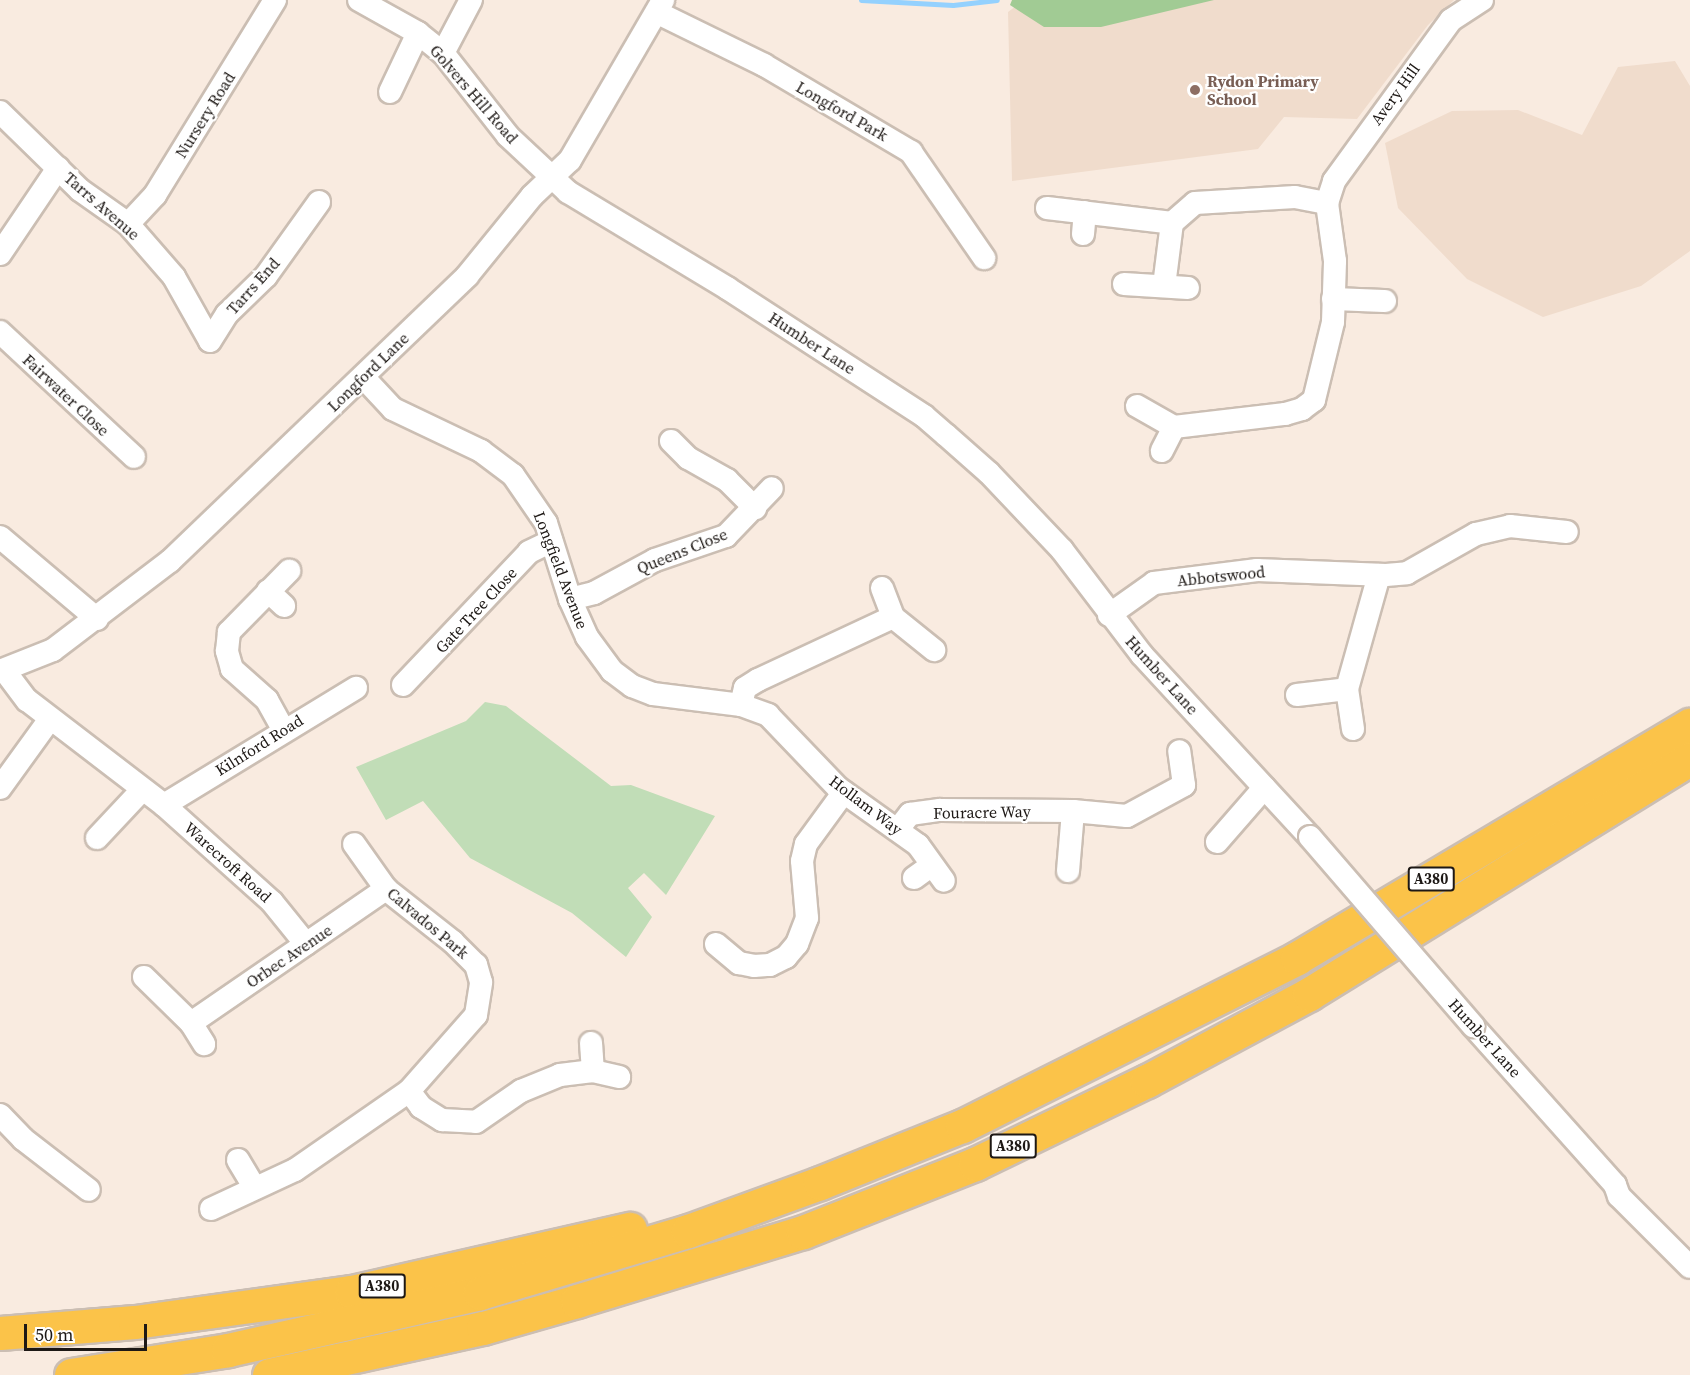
<!DOCTYPE html>
<style>
body{margin:0}
#map{position:relative;width:1690px;height:1375px;overflow:hidden;background:#f9ebe0;font-family:"Source Serif 4",serif}
div>[style]{position:absolute}
.built>*{inset:0;background:#f0dccc}
.green>*{inset:0;background:#c1ddb7}
.forest>*{inset:0;background:#a1cb94}
.stream>*{height:5px;margin:-2.5px;padding:0 2.5px;transform-origin:2.5px;border-radius:2.5px;background:#94d1fe}
.roads{filter:drop-shadow(2px 0 #cbbeb3) drop-shadow(-2px 0 #cbbeb3) drop-shadow(0 2px #cbbeb3) drop-shadow(0 -2px #cbbeb3)}
.minor>*{height:22px;margin:-11px;padding:0 11px;transform-origin:11px;border-radius:11px;background:#fff}
.highway>*{height:33px;margin:-16.5px;padding:0 16.5px;transform-origin:16.5px;border-radius:16.5px;background:#fbc349}
.bridges{filter:drop-shadow(2px 0 #cbbeb3) drop-shadow(-2px 0 #cbbeb3) drop-shadow(0 2px #cbbeb3) drop-shadow(0 -2px #cbbeb3)}
.minor-bridge>*{height:22px;margin:-11px;padding:0 11px;transform-origin:11px;border-radius:11px;background:#fff}
.dots>*{width:16px;height:16px;translate:-50% -50%;box-sizing:border-box;border:3px solid #fff;border-radius:50%}
span{translate:-50% -50%;white-space:nowrap;text-align:center;line-height:1.15;-webkit-text-stroke:4.5px #fff;paint-order:stroke}
.shield-label span{padding:2px 4px;background:#fff;border:2px solid;border-radius:4px;-webkit-text-stroke-width:0}
.shield-label{font-size:15px;color:#1d1815;font-weight:700}
.education-label{font-size:16px;color:#785e54;font-weight:700}
.left{translate:0 -50%;text-align:left}
.street-label{font-size:16px;color:#1d1815}
.scale{position:absolute;left:24px;top:1324px;width:123px;height:27px;box-sizing:border-box;border:3px solid #1d1815;border-top:0;padding-left:8px;font-size:18px;line-height:21px;white-space:nowrap;color:#1d1815;-webkit-text-stroke:4px #fff;paint-order:stroke}
</style>
<div id="map">
<div class="built">
<i style="clip-path:polygon(1024px 0,1454px 0,1428px 25px,1357px 119px,1284px 117px,1258px 149px,1012px 181px,1008px 12px)"></i>
<i style="clip-path:polygon(1675px 61px,1690px 86px,1690px 251px,1641px 286px,1543px 317px,1467px 279px,1398px 208px,1385px 143px,1452px 111px,1518px 110px,1582px 135px,1618px 67px)"></i>
</div>
<div class="green">
<i style="clip-path:polygon(485px 702px,506px 706px,611px 786px,631px 785px,715px 816px,666px 895px,644px 873px,628px 888px,652px 917px,626px 957px,572px 913px,470px 858px,423px 801px,386px 820px,356px 767px,466px 721px)"></i>
</div>
<div class="forest">
<i style="clip-path:polygon(1012px 0,1214px 0,1101px 27px,1044px 27px,1010px 5px)"></i>
</div>
<div class="stream">
<i style="left:861px;top:0;width:92px;rotate:3.1deg"></i>
<i style="left:953px;top:5px;width:44px;rotate:-6.5deg"></i>
</div>
<div class="roads">
<div class="minor">
<i style="left:359px;top:0;width:68px;rotate:29.2deg"></i>
<i style="left:418px;top:33px;width:32px;rotate:39deg"></i>
<i style="left:443px;top:53px;width:105px;rotate:51.9deg"></i>
<i style="left:508px;top:136px;width:82px;rotate:43deg"></i>
<i style="left:568px;top:192px;width:186px;rotate:31.1deg"></i>
<i style="left:727px;top:288px;width:235px;rotate:33deg"></i>
<i style="left:924px;top:416px;width:29px;rotate:41deg"></i>
<i style="left:946px;top:435px;width:57px;rotate:41.5deg"></i>
<i style="left:989px;top:473px;width:106px;rotate:46.5deg"></i>
<i style="left:1062px;top:550px;width:132px;rotate:52.7deg"></i>
<i style="left:1142px;top:655px;width:248px;rotate:47.3deg"></i>
<i style="left:658px;top:13px;width:118px;rotate:26.1deg"></i>
<i style="left:764px;top:65px;width:171px;rotate:30.6deg"></i>
<i style="left:911px;top:152px;width:129px;rotate:55.4deg"></i>
<i style="left:443px;top:53px;width:60px;rotate:-62.2deg"></i>
<i style="left:390px;top:92px;width:65px;rotate:-64.6deg"></i>
<i style="left:0;top:112px;width:112px;rotate:44.3deg"></i>
<i style="left:80px;top:190px;width:59px;rotate:35.3deg"></i>
<i style="left:128px;top:224px;width:70px;rotate:49deg"></i>
<i style="left:174px;top:277px;width:73px;rotate:60.6deg"></i>
<i style="left:210px;top:341px;width:32px;rotate:-58deg"></i>
<i style="left:227px;top:314px;width:54px;rotate:-44.3deg"></i>
<i style="left:266px;top:276px;width:91px;rotate:-54.4deg"></i>
<i style="left:1047px;top:208px;width:126px;rotate:6.8deg"></i>
<i style="left:1172px;top:223px;width:30px;rotate:-41deg"></i>
<i style="left:1195px;top:203px;width:100px;rotate:-3.4deg"></i>
<i style="left:1295px;top:197px;width:33px;rotate:11deg"></i>
<i style="left:128px;top:224px;width:40px;rotate:-47deg"></i>
<i style="left:155px;top:195px;width:229px;rotate:-58.4deg"></i>
<i style="left:1083px;top:234px;width:22px;rotate:-85deg"></i>
<i style="left:0;top:254px;width:104px;rotate:-56deg"></i>
<i style="left:1124px;top:284px;width:64px;rotate:3.6deg"></i>
<i style="left:1164px;top:286px;width:64px;rotate:-82.8deg"></i>
<i style="left:1333px;top:299px;width:52px;rotate:2.2deg"></i>
<i style="left:0;top:332px;width:183px;rotate:43deg"></i>
<i style="left:364px;top:378px;width:42px;rotate:46.9deg"></i>
<i style="left:393px;top:409px;width:98px;rotate:25.5deg"></i>
<i style="left:481px;top:451px;width:40px;rotate:37deg"></i>
<i style="left:513px;top:475px;width:58px;rotate:55.5deg"></i>
<i style="left:546px;top:523px;width:80px;rotate:72.5deg"></i>
<i style="left:570px;top:599px;width:42px;rotate:65.9deg"></i>
<i style="left:587px;top:637px;width:42px;rotate:53.7deg"></i>
<i style="left:612px;top:671px;width:25px;rotate:37deg"></i>
<i style="left:632px;top:686px;width:22px;rotate:21deg"></i>
<i style="left:653px;top:694px;width:89px;rotate:7.1deg"></i>
<i style="left:741px;top:705px;width:17px;rotate:-77deg"></i>
<i style="left:745px;top:688px;width:15px;rotate:-32deg"></i>
<i style="left:758px;top:680px;width:149px;rotate:-25deg"></i>
<i style="left:893px;top:617px;width:53px;rotate:38.8deg"></i>
<i style="left:1137px;top:406px;width:43px;rotate:29.6deg"></i>
<i style="left:1174px;top:427px;width:27px;rotate:117deg"></i>
<i style="left:1174px;top:427px;width:112px;rotate:-6.7deg"></i>
<i style="left:1285px;top:414px;width:18px;rotate:-16deg"></i>
<i style="left:1302px;top:409px;width:15px;rotate:-37deg"></i>
<i style="left:1314px;top:400px;width:80px;rotate:-76.3deg"></i>
<i style="left:1333px;top:322px;width:61px;rotate:-88.1deg"></i>
<i style="left:1335px;top:261px;width:59px;rotate:-97.9deg"></i>
<i style="left:1327px;top:203px;width:23px;rotate:-72deg"></i>
<i style="left:1334px;top:181px;width:199px;rotate:-54deg"></i>
<i style="left:1451px;top:20px;width:37px;rotate:-33deg"></i>
<i style="left:671px;top:441px;width:24px;rotate:45deg"></i>
<i style="left:688px;top:458px;width:45px;rotate:29.4deg"></i>
<i style="left:727px;top:480px;width:40px;rotate:45deg"></i>
<i style="left:0;top:537px;width:127px;rotate:40.2deg"></i>
<i style="left:882px;top:588px;width:31px;rotate:69deg"></i>
<i style="left:268px;top:591px;width:22px;rotate:43deg"></i>
<i style="left:570px;top:599px;width:25px;rotate:-14deg"></i>
<i style="left:594px;top:593px;width:69px;rotate:-28.4deg"></i>
<i style="left:655px;top:560px;width:75px;rotate:-18.7deg"></i>
<i style="left:726px;top:536px;width:66px;rotate:-46.2deg"></i>
<i style="left:1109px;top:615px;width:55px;rotate:-35.4deg"></i>
<i style="left:1154px;top:583px;width:104px;rotate:-7.2deg"></i>
<i style="left:1257px;top:570px;width:129px;rotate:2.2deg"></i>
<i style="left:1386px;top:575px;width:21px;rotate:-5deg"></i>
<i style="left:1407px;top:573px;width:79px;rotate:-29.5deg"></i>
<i style="left:1476px;top:534px;width:35px;rotate:-13deg"></i>
<i style="left:1510px;top:526px;width:57px;rotate:6deg"></i>
<i style="left:4px;top:670px;width:38px;rotate:53deg"></i>
<i style="left:27px;top:700px;width:173px;rotate:37.5deg"></i>
<i style="left:164px;top:805px;width:145px;rotate:41.9deg"></i>
<i style="left:272px;top:902px;width:54px;rotate:51deg"></i>
<i style="left:0;top:671px;width:57px;rotate:-21.6deg"></i>
<i style="left:53px;top:650px;width:147px;rotate:-37.3deg"></i>
<i style="left:170px;top:561px;width:412px;rotate:-43.8deg"></i>
<i style="left:467px;top:276px;width:103px;rotate:-50.9deg"></i>
<i style="left:532px;top:196px;width:52px;rotate:-43.5deg"></i>
<i style="left:570px;top:160px;width:185px;rotate:-59.8deg"></i>
<i style="left:403px;top:685px;width:183px;rotate:-46.5deg"></i>
<i style="left:529px;top:552px;width:25px;rotate:-26deg"></i>
<i style="left:1297px;top:695px;width:50px;rotate:-6.8deg"></i>
<i style="left:741px;top:705px;width:29px;rotate:20deg"></i>
<i style="left:768px;top:715px;width:101px;rotate:46.2deg"></i>
<i style="left:838px;top:788px;width:98px;rotate:35.5deg"></i>
<i style="left:918px;top:845px;width:44px;rotate:54.2deg"></i>
<i style="left:283px;top:729px;width:33px;rotate:-119deg"></i>
<i style="left:267px;top:700px;width:47px;rotate:-138.5deg"></i>
<i style="left:232px;top:669px;width:19px;rotate:-106deg"></i>
<i style="left:227px;top:651px;width:19px;rotate:-84deg"></i>
<i style="left:229px;top:632px;width:86px;rotate:-45.5deg"></i>
<i style="left:1353px;top:729px;width:40px;rotate:-98.5deg"></i>
<i style="left:1347px;top:689px;width:118px;rotate:-74.3deg"></i>
<i style="left:0;top:788px;width:85px;rotate:-54.1deg"></i>
<i style="left:164px;top:805px;width:225px;rotate:-31.4deg"></i>
<i style="left:899px;top:828px;width:18px;rotate:-52deg"></i>
<i style="left:910px;top:814px;width:30px;rotate:-8deg"></i>
<i style="left:940px;top:810px;width:133px;rotate:0.4deg"></i>
<i style="left:1073px;top:811px;width:54px;rotate:5.3deg"></i>
<i style="left:1127px;top:816px;width:65px;rotate:-28.5deg"></i>
<i style="left:1184px;top:785px;width:34px;rotate:-98deg"></i>
<i style="left:97px;top:838px;width:64px;rotate:-46.9deg"></i>
<i style="left:1217px;top:842px;width:72px;rotate:-49deg"></i>
<i style="left:1068px;top:871px;width:60px;rotate:-85.2deg"></i>
<i style="left:914px;top:878px;width:22px;rotate:-36deg"></i>
<i style="left:716px;top:944px;width:30px;rotate:40deg"></i>
<i style="left:739px;top:963px;width:15px;rotate:11deg"></i>
<i style="left:754px;top:966px;width:16px;rotate:-4deg"></i>
<i style="left:770px;top:965px;width:18px;rotate:-27deg"></i>
<i style="left:786px;top:957px;width:17px;rotate:-50deg"></i>
<i style="left:797px;top:944px;width:28px;rotate:-69deg"></i>
<i style="left:807px;top:918px;width:57px;rotate:-95deg"></i>
<i style="left:802px;top:861px;width:17px;rotate:-77deg"></i>
<i style="left:806px;top:844px;width:64px;rotate:-53.8deg"></i>
<i style="left:144px;top:977px;width:66px;rotate:44.4deg"></i>
<i style="left:191px;top:1023px;width:25px;rotate:58deg"></i>
<i style="left:191px;top:1023px;width:237px;rotate:-34.5deg"></i>
<i style="left:1473px;top:1026px;width:213px;rotate:48.2deg"></i>
<i style="left:1615px;top:1185px;width:12px;rotate:70deg"></i>
<i style="left:1619px;top:1196px;width:100px;rotate:45deg"></i>
<i style="left:591px;top:1043px;width:28px;rotate:86deg"></i>
<i style="left:409px;top:1091px;width:20px;rotate:53deg"></i>
<i style="left:421px;top:1107px;width:25px;rotate:32deg"></i>
<i style="left:442px;top:1120px;width:34px;rotate:3deg"></i>
<i style="left:476px;top:1122px;width:55px;rotate:-34.6deg"></i>
<i style="left:521px;top:1091px;width:42px;rotate:-22.3deg"></i>
<i style="left:560px;top:1075px;width:33px;rotate:-7deg"></i>
<i style="left:593px;top:1071px;width:27px;rotate:13deg"></i>
<i style="left:0;top:1115px;width:33px;rotate:46deg"></i>
<i style="left:23px;top:1139px;width:83px;rotate:37.7deg"></i>
<i style="left:238px;top:1160px;width:31px;rotate:59deg"></i>
<i style="left:211px;top:1209px;width:93px;rotate:-24.9deg"></i>
<i style="left:295px;top:1170px;width:139px;rotate:-34.7deg"></i>
<i style="left:409px;top:1091px;width:101px;rotate:-48.6deg"></i>
<i style="left:476px;top:1015px;width:33px;rotate:-81deg"></i>
<i style="left:481px;top:982px;width:18px;rotate:-106deg"></i>
<i style="left:476px;top:965px;width:33px;rotate:-135deg"></i>
<i style="left:453px;top:942px;width:85px;rotate:-141.7deg"></i>
<i style="left:386px;top:889px;width:55px;rotate:-125.4deg"></i>
</div>
<div class="highway">
<i style="left:0;top:1333px;width:135px;rotate:-4.7deg"></i>
<i style="left:135px;top:1322px;width:219px;rotate:-7.9deg"></i>
<i style="left:352px;top:1292px;width:285px;rotate:-12.8deg"></i>
<i style="left:71px;top:1375px;width:159px;rotate:-9deg"></i>
<i style="left:228px;top:1350px;width:258px;rotate:-12.7deg"></i>
<i style="left:480px;top:1293px;width:217px;rotate:-16.6deg"></i>
<i style="left:688px;top:1231px;width:140px;rotate:-20deg"></i>
<i style="left:820px;top:1183px;width:153px;rotate:-21.9deg"></i>
<i style="left:962px;top:1126px;width:375px;rotate:-26.6deg"></i>
<i style="left:1297px;top:958px;width:457px;rotate:-30.7deg"></i>
<i style="left:269px;top:1375px;width:219px;rotate:-12.4deg"></i>
<i style="left:483px;top:1328px;width:98px;rotate:-16deg"></i>
<i style="left:577px;top:1301px;width:236px;rotate:-17deg"></i>
<i style="left:803px;top:1232px;width:185px;rotate:-21.6deg"></i>
<i style="left:975px;top:1164px;width:191px;rotate:-25.8deg"></i>
<i style="left:1147px;top:1081px;width:184px;rotate:-28.2deg"></i>
<i style="left:1309px;top:994px;width:448px;rotate:-31.7deg"></i>
</div>
</div>
<div class="bridges">
<div class="minor-bridge">
<i style="left:1310px;top:837px;width:250px;rotate:49.2deg"></i>
</div>
</div>
<div class="dots">
<i style="left:1195px;top:90px;background:#8d6e63"></i>
</div>
<div class="shield-label">
<span style="left:1431px;top:879px">A380</span>
<span style="left:1013px;top:1146px">A380</span>
<span style="left:382px;top:1286px">A380</span>
</div>
<div class="education-label">
<span class="left" style="left:1207px;top:90px">Rydon Primary<br>School</span>
</div>
<div class="street-label">
<span style="left:474px;top:94px;rotate:49deg">Golvers Hill Road</span>
<span style="left:1395px;top:94px;rotate:-54deg">Avery Hill</span>
<span style="left:842px;top:111px;rotate:30deg">Longford Park</span>
<span style="left:205px;top:115px;rotate:-58deg">Nursery Road</span>
<span style="left:102px;top:206px;rotate:41deg">Tarrs Avenue</span>
<span style="left:253px;top:286px;rotate:-48deg">Tarrs End</span>
<span style="left:812px;top:343px;rotate:33deg">Humber Lane</span>
<span style="left:368px;top:372px;rotate:-44deg">Longford Lane</span>
<span style="left:66px;top:395px;rotate:43deg">Fairwater Close</span>
<span style="left:682px;top:551px;rotate:-22deg">Queens Close</span>
<span style="left:561px;top:570px;rotate:69deg">Longfield Avenue</span>
<span style="left:1221px;top:576px;rotate:-6deg">Abbotswood</span>
<span style="left:476px;top:610px;rotate:-47deg">Gate Tree Close</span>
<span style="left:1162px;top:675px;rotate:48deg">Humber Lane</span>
<span style="left:259px;top:745px;rotate:-32deg">Kilnford Road</span>
<span style="left:866px;top:805px;rotate:37deg">Hollam Way</span>
<span style="left:982px;top:812px;rotate:-1deg">Fouracre Way</span>
<span style="left:228px;top:862px;rotate:42deg">Warecroft Road</span>
<span style="left:428px;top:923px;rotate:40deg">Calvados Park</span>
<span style="left:289px;top:956px;rotate:-34deg">Orbec Avenue</span>
<span style="left:1485px;top:1038px;rotate:48deg">Humber Lane</span>
</div>
<div class="scale">50 m</div>
</div>
